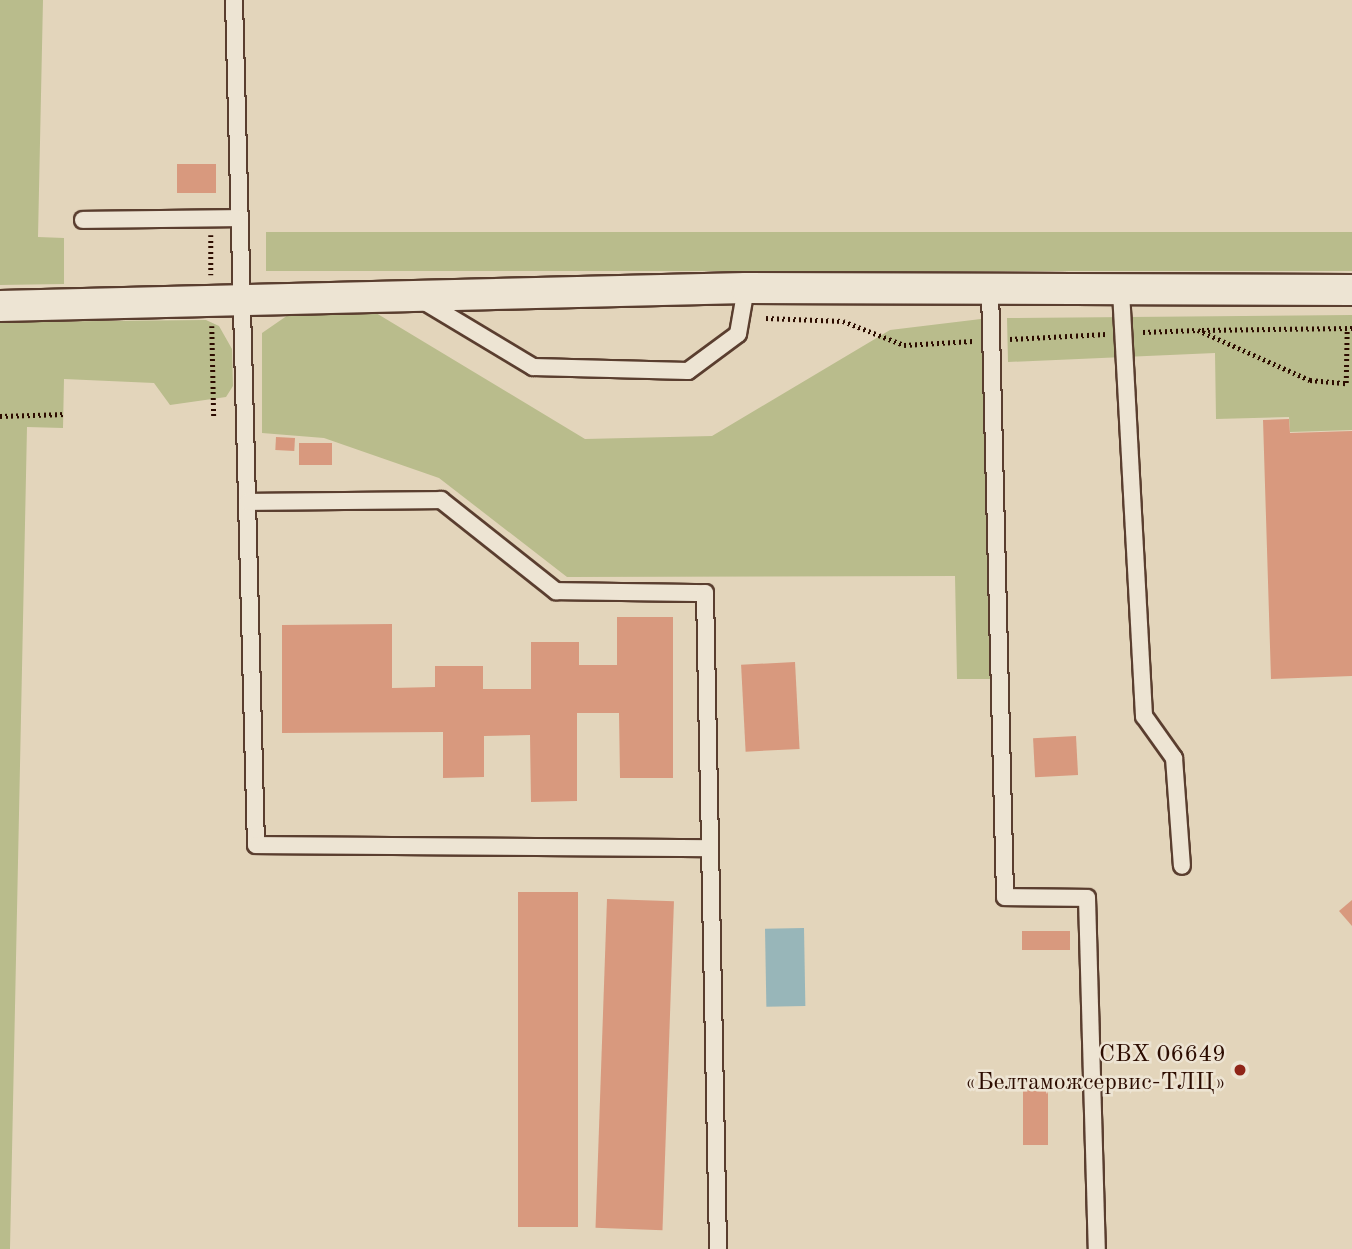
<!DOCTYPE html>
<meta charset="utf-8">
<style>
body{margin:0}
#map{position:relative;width:1352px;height:1249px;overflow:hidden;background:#e3d5bb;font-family:"Old Standard TT",serif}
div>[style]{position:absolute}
.green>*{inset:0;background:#b9bc8c;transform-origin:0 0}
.water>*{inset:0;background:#98b6b9;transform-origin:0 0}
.building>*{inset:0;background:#d8997e;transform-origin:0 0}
.path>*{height:4.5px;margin-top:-2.25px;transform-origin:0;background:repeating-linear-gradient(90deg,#2c0c00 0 2px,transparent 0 5.5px)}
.roads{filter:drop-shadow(2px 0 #5a3e2f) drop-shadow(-2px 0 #5a3e2f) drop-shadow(0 2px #5a3e2f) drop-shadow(0 -2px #5a3e2f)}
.lane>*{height:16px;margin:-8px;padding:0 8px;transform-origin:8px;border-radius:8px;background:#ede4d3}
.street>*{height:30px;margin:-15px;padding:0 15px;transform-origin:15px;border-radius:15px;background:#ede4d3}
.dots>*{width:19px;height:19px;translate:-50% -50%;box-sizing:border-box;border:4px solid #ede4d3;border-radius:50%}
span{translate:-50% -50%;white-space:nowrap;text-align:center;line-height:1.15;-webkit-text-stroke:5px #ede4d3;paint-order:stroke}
.poi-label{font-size:24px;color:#2c0c00}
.right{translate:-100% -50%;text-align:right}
</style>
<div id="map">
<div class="green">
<i style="clip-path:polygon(0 0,43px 0,38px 237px,64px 238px,64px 284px,0 285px)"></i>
<i style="left:1352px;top:232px;width:39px;height:1086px;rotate:90deg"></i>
<i style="clip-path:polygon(291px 313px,376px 313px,585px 439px,712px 436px,890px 330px,981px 319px,992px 679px,957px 679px,955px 576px,567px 577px,439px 478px,324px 438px,262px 433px,262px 333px)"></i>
<i style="clip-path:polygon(1352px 315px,1352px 430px,1290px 432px,1289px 417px,1216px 419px,1215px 353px,1008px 362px,1007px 318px)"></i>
<i style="clip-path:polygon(206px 320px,219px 326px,232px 349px,233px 386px,226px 397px,170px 405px,154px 383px,64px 379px,63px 428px,27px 427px,10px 1249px,0 1249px,0 322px)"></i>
</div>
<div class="water">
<i style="left:804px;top:928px;width:78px;height:39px;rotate:89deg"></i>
</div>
<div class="building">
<i style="left:177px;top:164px;width:39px;height:29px"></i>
<i style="clip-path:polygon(1289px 419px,1290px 433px,1352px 431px,1352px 676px,1271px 679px,1263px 420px)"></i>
<i style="left:276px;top:437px;width:19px;height:13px;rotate:3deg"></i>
<i style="left:299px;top:443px;width:33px;height:22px"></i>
<i style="clip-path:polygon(617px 617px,673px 617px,673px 778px,620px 778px,619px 713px,577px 713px,577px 801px,531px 802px,530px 735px,484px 736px,484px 777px,443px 778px,443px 732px,282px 733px,282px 625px,392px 624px,392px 688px,435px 687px,435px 666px,483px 666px,483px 689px,531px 689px,531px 642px,579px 642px,579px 665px,617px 665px)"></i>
<i style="left:795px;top:662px;width:87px;height:54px;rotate:87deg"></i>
<i style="left:1076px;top:736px;width:39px;height:43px;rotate:87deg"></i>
<i style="left:578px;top:892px;width:335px;height:60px;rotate:90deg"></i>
<i style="left:607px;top:899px;width:67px;height:329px;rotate:2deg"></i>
<i style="clip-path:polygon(1352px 900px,1352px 926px,1339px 911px)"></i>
<i style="left:1070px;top:931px;width:19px;height:48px;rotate:90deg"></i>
<i style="left:1023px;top:1090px;width:25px;height:55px"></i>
</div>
<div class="path">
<i style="left:211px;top:235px;width:40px;rotate:90deg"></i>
<i style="left:766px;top:318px;width:77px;rotate:2.2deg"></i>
<i style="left:843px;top:321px;width:66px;rotate:21.5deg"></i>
<i style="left:904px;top:345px;width:69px;rotate:-3.3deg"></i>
<i style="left:212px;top:326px;width:92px;rotate:88.8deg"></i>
<i style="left:1202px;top:330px;width:150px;rotate:-0.8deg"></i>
<i style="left:1143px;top:332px;width:55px;rotate:-2.1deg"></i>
<i style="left:1198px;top:330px;width:123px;rotate:24.1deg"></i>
<i style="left:1310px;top:380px;width:36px;rotate:5deg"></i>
<i style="left:1346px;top:383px;width:55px;rotate:-89deg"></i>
<i style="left:1010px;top:339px;width:96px;rotate:-3deg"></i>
<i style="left:0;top:416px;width:66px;rotate:-1.7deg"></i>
</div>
<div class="roads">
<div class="lane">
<i style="left:234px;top:0;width:845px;rotate:88.51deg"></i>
<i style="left:256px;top:845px;width:452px;rotate:0.4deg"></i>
<i style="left:83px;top:220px;width:155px;rotate:-0.7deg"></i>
<i style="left:990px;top:290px;width:607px;rotate:88.58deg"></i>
<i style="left:1005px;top:897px;width:82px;rotate:0.7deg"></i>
<i style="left:1087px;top:898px;width:351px;rotate:88.4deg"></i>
<i style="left:1121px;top:291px;width:426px;rotate:86.9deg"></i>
<i style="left:1144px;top:716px;width:52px;rotate:54.5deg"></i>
<i style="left:1174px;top:758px;width:108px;rotate:85.8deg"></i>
<i style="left:420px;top:299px;width:132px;rotate:31deg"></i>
<i style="left:533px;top:367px;width:155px;rotate:1.5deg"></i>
<i style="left:688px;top:371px;width:62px;rotate:-36.5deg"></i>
<i style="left:738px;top:334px;width:47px;rotate:-80.1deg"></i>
<i style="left:248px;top:502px;width:193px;rotate:-0.6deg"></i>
<i style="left:441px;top:500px;width:147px;rotate:38.4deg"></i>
<i style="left:556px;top:591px;width:149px;rotate:0.8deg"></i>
<i style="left:705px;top:593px;width:656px;rotate:88.86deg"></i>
</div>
<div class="street">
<i style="left:0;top:306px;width:746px;rotate:-1.38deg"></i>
<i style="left:746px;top:288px;width:606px;rotate:0.19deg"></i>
</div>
</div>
<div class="dots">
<i style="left:1240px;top:1070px;background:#8f2418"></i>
</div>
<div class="poi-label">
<span class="right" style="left:1226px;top:1070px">СВХ 06649<br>«Белтаможсервис-ТЛЦ»</span>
</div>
</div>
